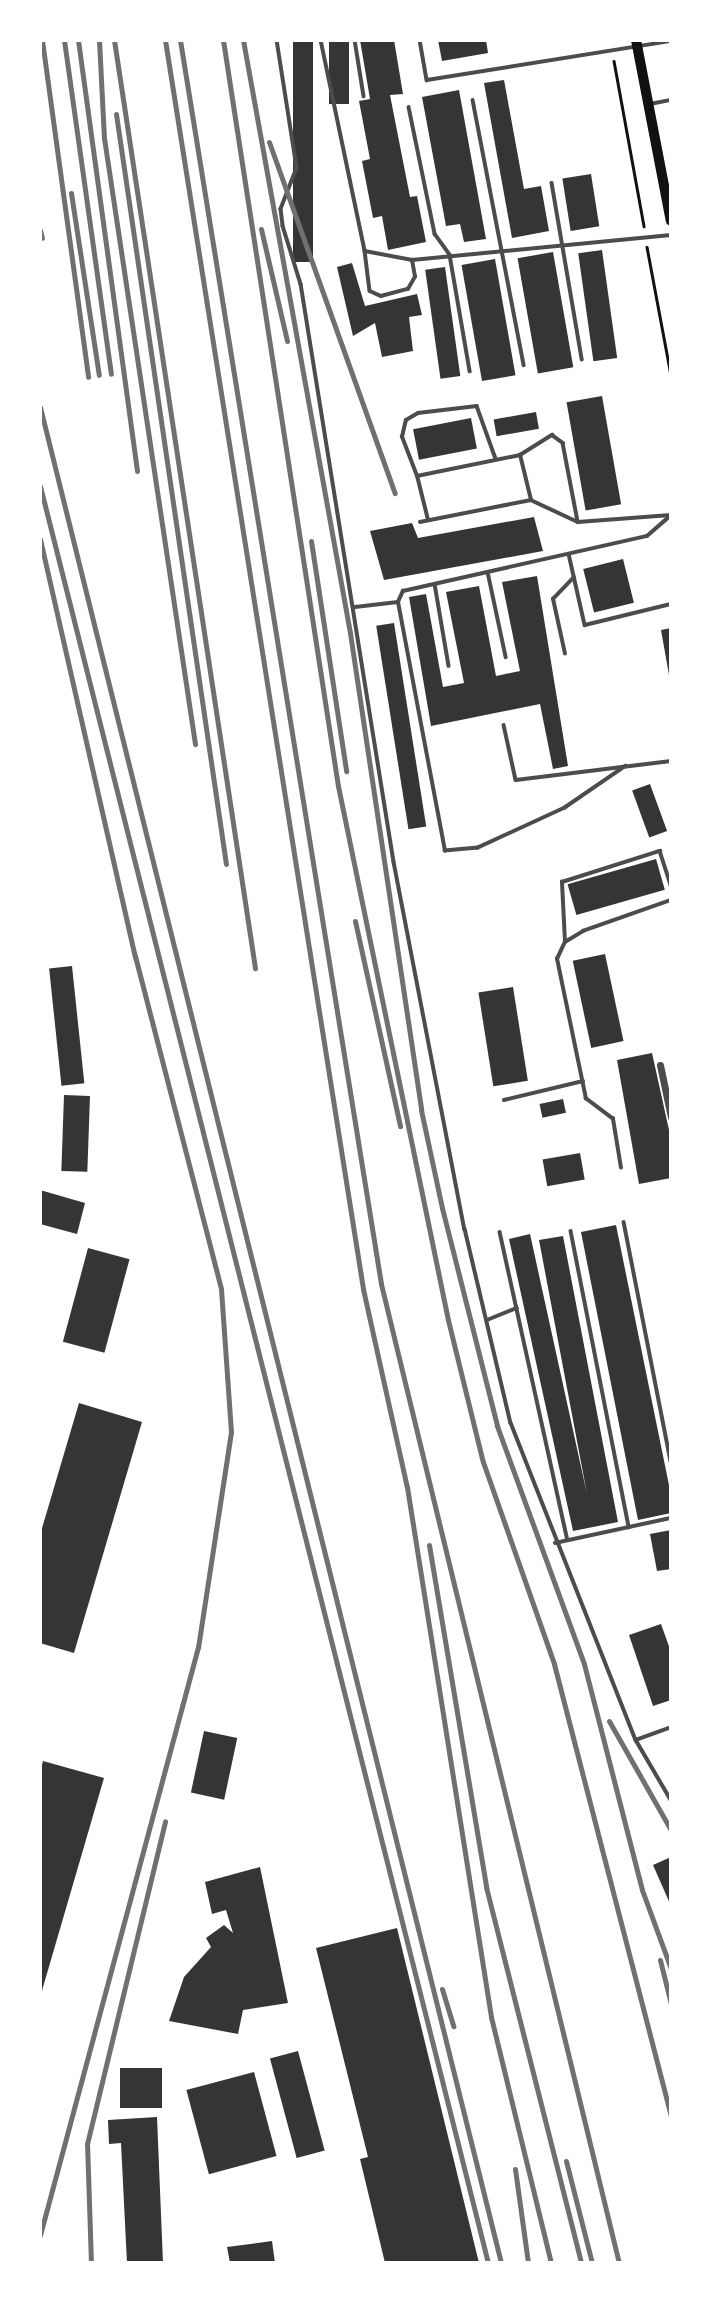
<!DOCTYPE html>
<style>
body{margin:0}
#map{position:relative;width:711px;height:2303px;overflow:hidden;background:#fff;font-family:Manrope,sans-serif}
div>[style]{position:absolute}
.building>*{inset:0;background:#353535;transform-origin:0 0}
.path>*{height:2.5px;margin:-1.25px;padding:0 1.25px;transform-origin:1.25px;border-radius:1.25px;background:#111}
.service>*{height:3.5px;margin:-1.75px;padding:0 1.75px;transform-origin:1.75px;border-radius:1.75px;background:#4c4c4c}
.minor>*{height:7px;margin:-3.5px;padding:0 3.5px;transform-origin:3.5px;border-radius:3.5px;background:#4c4c4c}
.secondary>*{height:10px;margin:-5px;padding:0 5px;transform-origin:5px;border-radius:5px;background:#111}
.rail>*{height:5px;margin:-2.5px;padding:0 2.5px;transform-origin:2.5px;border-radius:2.5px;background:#707070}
span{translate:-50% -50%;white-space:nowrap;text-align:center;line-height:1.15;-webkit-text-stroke:7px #fff;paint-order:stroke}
.frame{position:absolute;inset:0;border:42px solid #fff;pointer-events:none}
</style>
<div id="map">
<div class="building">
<i style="left:293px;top:40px;width:20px;height:222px"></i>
<i style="left:329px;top:40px;width:20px;height:64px"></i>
<i style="clip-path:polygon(360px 40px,394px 40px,403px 94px,390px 95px,410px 197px,417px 196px,426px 242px,388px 250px,382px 216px,373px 218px,362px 161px,370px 159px,359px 101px,370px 99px)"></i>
<i style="clip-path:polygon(438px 40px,486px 40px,488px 53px,442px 61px)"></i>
<i style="clip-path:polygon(504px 80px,524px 189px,541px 186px,549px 231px,512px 238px,484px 83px)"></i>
<i style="clip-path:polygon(459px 90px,486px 239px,464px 242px,460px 224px,446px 226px,422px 97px)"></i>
<i style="left:591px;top:174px;width:53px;height:29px;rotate:81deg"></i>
<i style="left:602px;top:250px;width:109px;height:24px;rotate:82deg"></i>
<i style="left:553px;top:252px;width:117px;height:36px;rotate:80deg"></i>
<i style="left:495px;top:259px;width:118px;height:34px;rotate:80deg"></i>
<i style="clip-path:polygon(352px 263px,365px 306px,417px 294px,422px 315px,409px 317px,413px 351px,382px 357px,375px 323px,353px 336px,337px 267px)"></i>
<i style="left:445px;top:267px;width:110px;height:20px;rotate:82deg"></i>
<i style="left:602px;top:396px;width:110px;height:36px;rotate:80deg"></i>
<i style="left:536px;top:412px;width:17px;height:43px;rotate:80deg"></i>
<i style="left:471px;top:418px;width:31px;height:59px;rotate:79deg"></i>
<i style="clip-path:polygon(534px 517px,543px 551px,384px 580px,370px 531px,412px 523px,418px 538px)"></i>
<i style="left:623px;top:559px;width:45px;height:41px;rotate:76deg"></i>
<i style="clip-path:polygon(537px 576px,568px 766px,553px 769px,540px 704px,431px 726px,409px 597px,426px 594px,443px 687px,464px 683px,446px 592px,479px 586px,496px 676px,520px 671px,502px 582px)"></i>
<i style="left:394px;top:623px;width:206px;height:18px;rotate:81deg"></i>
<i style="clip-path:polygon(671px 628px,671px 675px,669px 675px,661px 630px)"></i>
<i style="left:650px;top:784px;width:50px;height:19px;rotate:70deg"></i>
<i style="left:656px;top:859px;width:32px;height:92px;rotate:74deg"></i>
<i style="left:605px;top:954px;width:89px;height:33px;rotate:78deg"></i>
<i style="left:72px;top:966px;width:118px;height:23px;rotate:84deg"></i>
<i style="left:513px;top:987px;width:95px;height:35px;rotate:81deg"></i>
<i style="clip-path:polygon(652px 1053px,671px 1139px,671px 1178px,639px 1184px,617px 1060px)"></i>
<i style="left:64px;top:1095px;width:26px;height:76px;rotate:2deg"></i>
<i style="left:563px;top:1099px;width:14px;height:24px;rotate:78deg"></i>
<i style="left:580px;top:1153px;width:27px;height:38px;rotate:80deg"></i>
<i style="clip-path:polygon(40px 1190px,85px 1203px,77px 1234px,40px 1224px)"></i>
<i style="clip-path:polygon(616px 1225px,671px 1495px,671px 1513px,638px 1520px,581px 1232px)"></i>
<i style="clip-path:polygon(530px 1234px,587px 1494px,539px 1240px,563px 1236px,618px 1522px,573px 1531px,509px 1239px)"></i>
<i style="left:88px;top:1248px;width:43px;height:97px;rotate:15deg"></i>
<i style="clip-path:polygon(79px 1403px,142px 1422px,74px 1653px,40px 1643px,40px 1535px)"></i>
<i style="clip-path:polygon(671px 1530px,671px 1569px,657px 1571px,650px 1534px)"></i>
<i style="clip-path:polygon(661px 1624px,671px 1652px,671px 1700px,653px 1706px,629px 1635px)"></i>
<i style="left:204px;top:1731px;width:34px;height:63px;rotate:12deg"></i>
<i style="clip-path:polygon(43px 1761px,104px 1778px,41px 1994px,40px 1772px)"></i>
<i style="clip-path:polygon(671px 1857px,671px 1906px,653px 1865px)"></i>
<i style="clip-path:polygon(260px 1867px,288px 2003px,243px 2010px,238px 2034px,169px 2021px,184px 1977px,211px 1947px,206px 1938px,224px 1925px,233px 1933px,226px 1910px,212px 1914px,205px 1882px)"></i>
<i style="clip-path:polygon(397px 1928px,479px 2263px,385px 2263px,360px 2159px,368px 2157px,316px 1948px)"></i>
<i style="left:298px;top:2051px;width:103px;height:29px;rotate:75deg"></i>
<i style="left:162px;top:2068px;width:40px;height:42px;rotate:90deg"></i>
<i style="left:254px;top:2072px;width:87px;height:70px;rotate:75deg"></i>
<i style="clip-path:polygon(157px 2117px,163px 2263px,127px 2263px,121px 2143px,109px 2144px,108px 2120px)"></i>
<i style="clip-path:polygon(272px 2241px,275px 2263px,230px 2263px,227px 2247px)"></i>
</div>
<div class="path">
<i style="left:614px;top:61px;width:168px;rotate:79.7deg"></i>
<i style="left:647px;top:247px;width:130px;rotate:79.4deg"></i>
</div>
<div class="service">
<i style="left:277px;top:40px;width:130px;rotate:81.1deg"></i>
<i style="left:297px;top:168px;width:44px;rotate:111.3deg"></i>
<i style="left:281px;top:209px;width:17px;rotate:83deg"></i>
<i style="left:283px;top:226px;width:61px;rotate:72.8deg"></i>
<i style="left:301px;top:284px;width:585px;rotate:80.86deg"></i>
<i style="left:394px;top:862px;width:374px;rotate:79.1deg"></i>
<i style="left:465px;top:1229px;width:199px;rotate:76.7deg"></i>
<i style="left:511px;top:1423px;width:341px;rotate:68.5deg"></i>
<i style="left:636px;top:1740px;width:69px;rotate:59.7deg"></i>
<i style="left:321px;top:40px;width:216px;rotate:78.2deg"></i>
<i style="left:365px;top:251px;width:48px;rotate:10.8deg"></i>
<i style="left:412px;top:260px;width:260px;rotate:-5.5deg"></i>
<i style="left:355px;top:40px;width:57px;rotate:80.9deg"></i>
<i style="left:420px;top:40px;width:41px;rotate:80.1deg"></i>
<i style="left:427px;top:80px;width:247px;rotate:-9.1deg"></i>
<i style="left:473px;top:100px;width:270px;rotate:79.1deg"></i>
<i style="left:650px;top:104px;width:21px;rotate:-11deg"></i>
<i style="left:409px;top:107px;width:130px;rotate:78.4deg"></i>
<i style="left:435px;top:234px;width:26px;rotate:54deg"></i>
<i style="left:450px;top:255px;width:118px;rotate:80.2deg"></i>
<i style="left:552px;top:183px;width:179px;rotate:80.3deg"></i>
<i style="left:365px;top:251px;width:40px;rotate:82.9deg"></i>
<i style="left:370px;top:291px;width:12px;rotate:24deg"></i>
<i style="left:381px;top:296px;width:28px;rotate:-15deg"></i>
<i style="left:408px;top:289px;width:14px;rotate:-60deg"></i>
<i style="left:415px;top:277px;width:17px;rotate:-100deg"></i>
<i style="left:417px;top:476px;width:42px;rotate:-111deg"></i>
<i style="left:402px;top:437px;width:17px;rotate:-77deg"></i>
<i style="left:406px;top:420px;width:14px;rotate:-30deg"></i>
<i style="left:418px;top:413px;width:59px;rotate:-6.8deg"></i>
<i style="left:477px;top:406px;width:56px;rotate:70.3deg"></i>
<i style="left:531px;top:500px;width:46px;rotate:-103.7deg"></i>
<i style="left:520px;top:455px;width:38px;rotate:-32deg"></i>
<i style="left:552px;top:435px;width:14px;rotate:36deg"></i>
<i style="left:563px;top:443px;width:80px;rotate:79.2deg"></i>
<i style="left:428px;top:520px;width:45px;rotate:-104deg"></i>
<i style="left:417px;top:476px;width:105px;rotate:-11.5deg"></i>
<i style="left:420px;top:522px;width:113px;rotate:-11.2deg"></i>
<i style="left:531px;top:500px;width:52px;rotate:25.1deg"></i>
<i style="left:578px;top:522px;width:93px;rotate:-4.3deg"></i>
<i style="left:569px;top:554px;width:73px;rotate:77.3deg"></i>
<i style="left:585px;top:625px;width:89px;rotate:-13.7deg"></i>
<i style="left:488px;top:572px;width:87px;rotate:78deg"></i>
<i style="left:435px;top:584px;width:83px;rotate:80.3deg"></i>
<i style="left:355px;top:607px;width:43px;rotate:-6.6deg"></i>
<i style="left:565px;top:654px;width:56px;rotate:-102.3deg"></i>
<i style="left:553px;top:599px;width:30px;rotate:-46deg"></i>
<i style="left:504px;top:725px;width:56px;rotate:77.7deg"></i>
<i style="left:516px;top:780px;width:156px;rotate:-7deg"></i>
<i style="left:626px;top:766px;width:74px;rotate:145.5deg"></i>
<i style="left:565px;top:808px;width:96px;rotate:155.3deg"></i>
<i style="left:478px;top:848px;width:33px;rotate:175deg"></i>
<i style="left:445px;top:851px;width:253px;rotate:-100.7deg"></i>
<i style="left:398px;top:602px;width:12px;rotate:-66deg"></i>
<i style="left:403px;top:591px;width:250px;rotate:-12.7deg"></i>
<i style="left:647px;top:536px;width:32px;rotate:-41deg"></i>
<i style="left:565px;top:942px;width:60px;rotate:-92.9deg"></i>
<i style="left:562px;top:882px;width:103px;rotate:-17.6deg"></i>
<i style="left:660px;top:851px;width:36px;rotate:72deg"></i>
<i style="left:504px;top:1100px;width:81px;rotate:-13.5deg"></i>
<i style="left:621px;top:1168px;width:50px;rotate:-99.3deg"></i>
<i style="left:613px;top:1119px;width:34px;rotate:-143deg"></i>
<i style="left:586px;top:1099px;width:143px;rotate:-101.7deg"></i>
<i style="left:557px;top:959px;width:19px;rotate:-65deg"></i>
<i style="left:565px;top:942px;width:21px;rotate:-31deg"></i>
<i style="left:583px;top:931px;width:93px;rotate:-19.4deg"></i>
<i style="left:624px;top:1222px;width:245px;rotate:78.9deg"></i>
<i style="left:571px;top:1231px;width:302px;rotate:78.9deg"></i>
<i style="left:500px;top:1232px;width:315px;rotate:77.6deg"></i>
<i style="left:487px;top:1320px;width:32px;rotate:-22deg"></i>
<i style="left:555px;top:1543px;width:119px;rotate:-12.2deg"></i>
<i style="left:636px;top:1740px;width:37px;rotate:-20deg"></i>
</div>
<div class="minor">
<i style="left:660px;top:1065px;width:53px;rotate:78.1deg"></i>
</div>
<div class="secondary">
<i style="left:636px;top:40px;width:184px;rotate:79.1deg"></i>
</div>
<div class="rail">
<i style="left:42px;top:40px;width:340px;rotate:82.2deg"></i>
<i style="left:64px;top:40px;width:337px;rotate:82deg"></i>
<i style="left:78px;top:40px;width:435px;rotate:82.2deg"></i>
<i style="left:99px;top:40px;width:98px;rotate:87.1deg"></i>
<i style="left:104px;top:138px;width:613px;rotate:81.46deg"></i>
<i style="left:114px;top:40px;width:939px;rotate:81.36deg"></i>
<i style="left:165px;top:40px;width:1265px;rotate:80.99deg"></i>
<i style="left:363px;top:1289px;width:203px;rotate:77.5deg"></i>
<i style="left:407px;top:1487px;width:537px;rotate:80.99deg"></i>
<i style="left:491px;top:2017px;width:253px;rotate:76.3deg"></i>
<i style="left:180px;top:40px;width:1260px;rotate:80.82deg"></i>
<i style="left:381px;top:1284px;width:1008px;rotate:76.34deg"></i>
<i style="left:223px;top:40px;width:755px;rotate:81.24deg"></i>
<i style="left:338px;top:786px;width:545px;rotate:78.36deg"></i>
<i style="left:448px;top:1320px;width:146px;rotate:76.2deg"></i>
<i style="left:483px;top:1462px;width:214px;rotate:70.6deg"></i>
<i style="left:554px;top:1664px;width:466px;rotate:75.5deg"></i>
<i style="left:243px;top:40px;width:603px;rotate:79.77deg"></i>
<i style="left:350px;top:633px;width:482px;rotate:81.5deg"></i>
<i style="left:421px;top:1110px;width:100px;rotate:77.9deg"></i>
<i style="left:442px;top:1208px;width:225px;rotate:75.8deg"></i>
<i style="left:497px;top:1426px;width:253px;rotate:69.9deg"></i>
<i style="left:584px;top:1664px;width:233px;rotate:75.6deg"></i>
<i style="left:642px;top:1890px;width:84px;rotate:69.8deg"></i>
<i style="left:116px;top:114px;width:758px;rotate:81.66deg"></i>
<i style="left:269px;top:142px;width:373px;rotate:70.3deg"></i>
<i style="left:71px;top:193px;width:184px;rotate:81.3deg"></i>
<i style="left:261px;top:229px;width:115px;rotate:76.9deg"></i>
<i style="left:40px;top:230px;width:8px;rotate:76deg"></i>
<i style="left:40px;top:407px;width:1912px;rotate:76.05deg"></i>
<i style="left:40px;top:486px;width:1833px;rotate:75.85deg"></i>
<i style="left:40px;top:539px;width:428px;rotate:77.2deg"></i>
<i style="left:135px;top:956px;width:344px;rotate:75.5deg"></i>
<i style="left:221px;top:1289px;width:143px;rotate:86deg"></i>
<i style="left:231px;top:1432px;width:218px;rotate:98.7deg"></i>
<i style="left:198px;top:1647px;width:609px;rotate:105.04deg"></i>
<i style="left:311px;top:541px;width:233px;rotate:81.3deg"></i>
<i style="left:355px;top:921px;width:210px;rotate:77.6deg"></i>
<i style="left:429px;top:1545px;width:347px;rotate:80.5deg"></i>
<i style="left:486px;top:1887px;width:388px;rotate:75.8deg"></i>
<i style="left:609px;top:1721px;width:125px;rotate:60.4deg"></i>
<i style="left:660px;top:1960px;width:45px;rotate:76deg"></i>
<i style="left:442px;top:1989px;width:39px;rotate:73deg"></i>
<i style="left:566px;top:2161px;width:105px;rotate:75.7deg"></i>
<i style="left:515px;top:2169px;width:95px;rotate:82.1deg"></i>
<i style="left:91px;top:2263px;width:119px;rotate:-91.9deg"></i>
<i style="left:87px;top:2144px;width:332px;rotate:-76.4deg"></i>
</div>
<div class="frame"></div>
</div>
